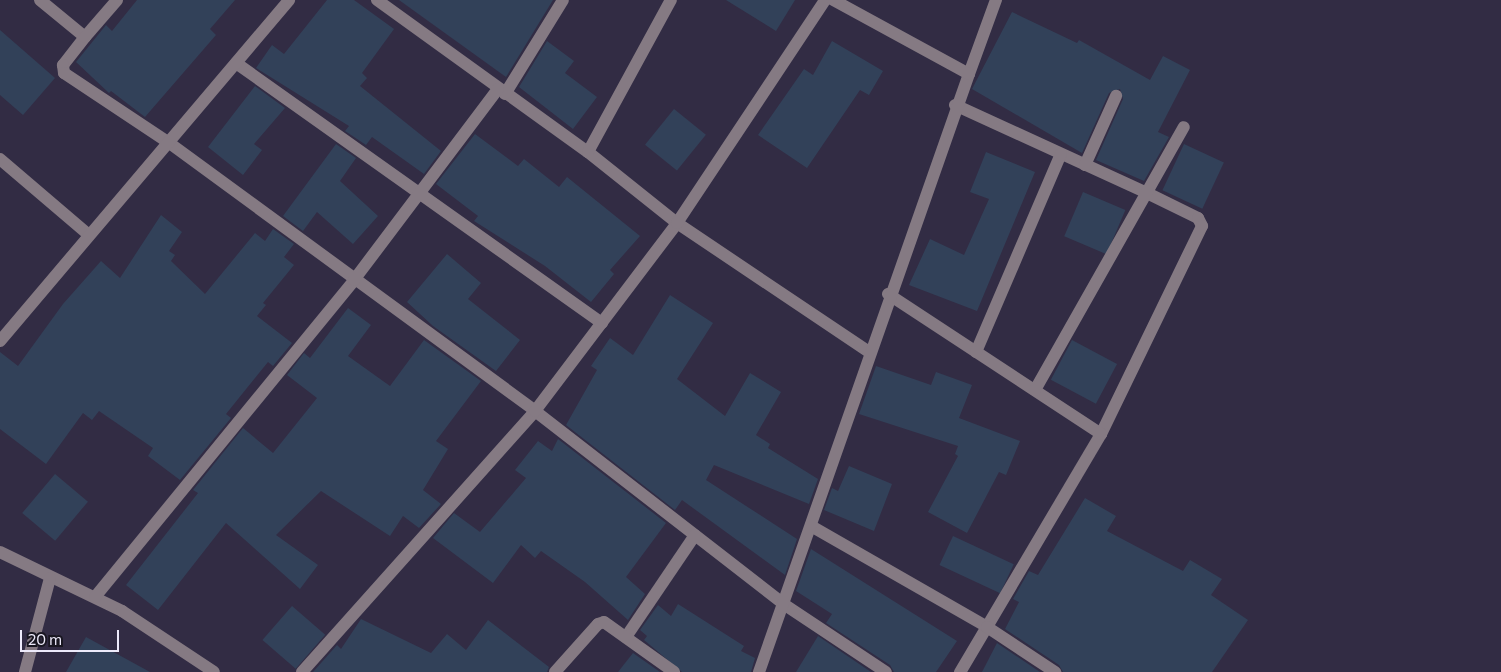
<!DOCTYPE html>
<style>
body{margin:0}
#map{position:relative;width:1501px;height:672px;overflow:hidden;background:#322c44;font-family:Commissioner,sans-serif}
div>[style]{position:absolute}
.building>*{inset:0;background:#324159;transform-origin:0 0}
.minor>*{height:12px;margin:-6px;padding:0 6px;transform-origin:6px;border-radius:6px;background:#857a83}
span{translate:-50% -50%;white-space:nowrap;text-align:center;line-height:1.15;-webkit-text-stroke:4.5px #191721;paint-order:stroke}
.scale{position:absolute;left:20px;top:630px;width:99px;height:22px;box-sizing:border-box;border:2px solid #edeafa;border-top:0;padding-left:6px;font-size:15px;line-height:18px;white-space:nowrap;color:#edeafa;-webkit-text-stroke:4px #191721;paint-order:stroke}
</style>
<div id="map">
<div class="building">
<i style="clip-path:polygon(137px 0,235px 0,210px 29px,216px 35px,145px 117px,111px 91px,109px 93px,76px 62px,106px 25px,112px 31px)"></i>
<i style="clip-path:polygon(327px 0,354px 0,394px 29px,362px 73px,367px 78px,360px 86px,441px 151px,424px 174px,372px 137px,366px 145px,345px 131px,349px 126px,256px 68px,272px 45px,284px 54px)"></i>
<i style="clip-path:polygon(399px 0,553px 0,506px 77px)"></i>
<i style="clip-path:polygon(726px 0,795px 0,776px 31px)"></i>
<i style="clip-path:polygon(1012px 12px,1077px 43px,1079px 40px,1150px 80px,1163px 56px,1190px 70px,1158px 132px,1169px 137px,1144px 181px,1096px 160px,1123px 99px,1120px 89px,1109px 93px,1082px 153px,972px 89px)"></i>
<i style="clip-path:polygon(0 30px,55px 78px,23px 115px,0 95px)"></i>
<i style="clip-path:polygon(547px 41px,574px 61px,565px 73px,597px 97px,573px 129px,519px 87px)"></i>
<i style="clip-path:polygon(832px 41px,883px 71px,869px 95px,860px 90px,807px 168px,758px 135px,804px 69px,813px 75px)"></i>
<i style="clip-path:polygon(255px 86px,285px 108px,254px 144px,262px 150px,243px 175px,208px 147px)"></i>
<i style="left:674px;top:109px;width:41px;height:46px;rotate:39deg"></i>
<i style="clip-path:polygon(475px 134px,518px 166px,524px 159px,559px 187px,567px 177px,640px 236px,610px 270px,614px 274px,591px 302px,545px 266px,474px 221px,478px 216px,436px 184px)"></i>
<i style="clip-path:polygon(336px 144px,356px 158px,340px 181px,378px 216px,353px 244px,317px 212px,303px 231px,283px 216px)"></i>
<i style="left:1184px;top:144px;width:44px;height:51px;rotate:25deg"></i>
<i style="clip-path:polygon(986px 152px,1035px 172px,977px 311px,909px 285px,930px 239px,964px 255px,989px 199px,970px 192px)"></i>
<i style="left:1083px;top:192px;width:46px;height:48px;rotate:23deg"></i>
<i style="clip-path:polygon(161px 215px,182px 232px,169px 251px,175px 255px,171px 261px,205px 294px,255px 233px,265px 241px,273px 229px,294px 244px,284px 257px,294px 265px,263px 303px,266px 305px,257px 316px,292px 343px,273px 366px,268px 362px,226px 414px,231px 418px,180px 480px,148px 456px,153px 448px,99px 411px,92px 420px,83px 413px,46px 464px,0 429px,0 352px,18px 366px,63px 304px,101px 261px,120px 278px)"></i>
<i style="clip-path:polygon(447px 254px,481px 283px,468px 299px,520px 340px,496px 371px,433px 326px,407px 302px)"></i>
<i style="clip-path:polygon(670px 295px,713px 323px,677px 379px,725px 416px,750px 373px,781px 392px,756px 435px,770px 444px,768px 448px,818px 479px,809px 504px,714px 465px,706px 480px,797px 539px,785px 575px,682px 500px,675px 510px,566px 425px,597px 370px,591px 366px,610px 338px,633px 355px)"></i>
<i style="clip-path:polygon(348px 308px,371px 325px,348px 356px,390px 386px,424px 340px,481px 381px,436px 441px,448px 449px,423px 490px,441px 504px,419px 528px,403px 516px,390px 536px,321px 491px,276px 535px,318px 565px,300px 589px,226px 523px,158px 610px,126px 585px,198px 493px,193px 490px,243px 428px,273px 453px,317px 398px,287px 375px,304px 353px,310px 358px)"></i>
<i style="left:1072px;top:340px;width:51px;height:45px;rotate:28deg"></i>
<i style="clip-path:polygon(876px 366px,931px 385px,936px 372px,972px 385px,959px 418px,1020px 441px,1006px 475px,999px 472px,967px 533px,928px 512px,958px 456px,955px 454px,958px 446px,859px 414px)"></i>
<i style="clip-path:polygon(558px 439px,666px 523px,626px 577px,645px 594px,628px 620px,585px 582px,541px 551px,535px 558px,521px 545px,493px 583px,433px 538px,454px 513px,480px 532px,526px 478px,515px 470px,538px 441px,552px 451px)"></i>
<i style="clip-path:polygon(849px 466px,892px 484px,874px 531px,824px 510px,832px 488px,838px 491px)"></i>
<i style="left:55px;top:474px;width:43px;height:51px;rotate:40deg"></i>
<i style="clip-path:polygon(1085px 498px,1116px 516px,1107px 531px,1183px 571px,1190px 560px,1222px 579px,1211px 595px,1248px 620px,1212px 672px,1063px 672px,1059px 665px,1005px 629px,1019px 602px,1013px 599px,1029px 571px,1038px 575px)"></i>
<i style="left:953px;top:536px;width:67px;height:32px;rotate:25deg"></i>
<i style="clip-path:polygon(811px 549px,957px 641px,936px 672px,894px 672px,890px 665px,826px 623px,832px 614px,796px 591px)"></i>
<i style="clip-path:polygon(678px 604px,744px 646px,741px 651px,755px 658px,751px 672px,682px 672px,644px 640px,647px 636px,640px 630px,658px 605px,671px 616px)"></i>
<i style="left:292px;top:606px;width:44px;height:45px;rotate:41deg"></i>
<i style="clip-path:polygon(361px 619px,431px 653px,447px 634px,466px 650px,488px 620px,549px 667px,547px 672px,313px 672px,337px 645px,341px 649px)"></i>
<i style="clip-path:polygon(818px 636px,871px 672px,796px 672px)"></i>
<i style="clip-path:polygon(86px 637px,150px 672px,66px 672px)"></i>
<i style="clip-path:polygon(997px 643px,1040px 672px,982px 672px)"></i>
<i style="clip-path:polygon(633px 653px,660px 672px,618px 672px)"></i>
</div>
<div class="minor">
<i style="left:40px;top:0;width:58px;rotate:39.4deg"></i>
<i style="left:85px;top:37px;width:36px;rotate:128deg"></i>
<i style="left:63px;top:65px;width:8px;rotate:83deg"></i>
<i style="left:64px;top:73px;width:125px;rotate:33.6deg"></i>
<i style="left:168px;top:142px;width:455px;rotate:36.2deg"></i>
<i style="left:535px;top:411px;width:316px;rotate:37.8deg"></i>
<i style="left:785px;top:605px;width:121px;rotate:33.6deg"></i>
<i style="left:377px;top:0;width:260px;rotate:35.8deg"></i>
<i style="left:588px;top:152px;width:114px;rotate:38.6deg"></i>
<i style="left:677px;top:223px;width:231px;rotate:33.9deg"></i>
<i style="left:85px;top:37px;width:49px;rotate:-49.1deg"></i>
<i style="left:236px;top:63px;width:449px;rotate:35.4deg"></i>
<i style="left:969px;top:74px;width:79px;rotate:-70deg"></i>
<i style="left:505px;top:94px;width:110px;rotate:-58.3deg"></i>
<i style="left:955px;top:105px;width:211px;rotate:24.6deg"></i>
<i style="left:1147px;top:193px;width:57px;rotate:26.1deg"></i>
<i style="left:1198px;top:218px;width:9px;rotate:63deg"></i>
<i style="left:1202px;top:226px;width:231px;rotate:115.9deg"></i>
<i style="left:1101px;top:434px;width:277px;rotate:120.6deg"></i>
<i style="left:588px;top:152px;width:173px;rotate:-61.4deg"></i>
<i style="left:0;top:159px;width:117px;rotate:40.5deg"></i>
<i style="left:1085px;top:165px;width:76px;rotate:-65.8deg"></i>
<i style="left:888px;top:294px;width:255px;rotate:33.3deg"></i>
<i style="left:0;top:341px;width:447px;rotate:-49.7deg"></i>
<i style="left:976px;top:352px;width:215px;rotate:-66.8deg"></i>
<i style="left:1035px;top:390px;width:302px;rotate:-60.5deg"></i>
<i style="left:811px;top:526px;width:203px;rotate:29.8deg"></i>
<i style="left:987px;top:627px;width:82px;rotate:33.5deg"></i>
<i style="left:0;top:552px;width:136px;rotate:25.8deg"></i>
<i style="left:122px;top:611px;width:110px;rotate:33.5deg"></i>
<i style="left:95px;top:597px;width:409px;rotate:-50.7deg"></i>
<i style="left:354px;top:280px;width:239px;rotate:-53deg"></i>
<i style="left:626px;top:637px;width:123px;rotate:-55.9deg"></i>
<i style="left:25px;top:672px;width:97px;rotate:-75.1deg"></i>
<i style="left:302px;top:672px;width:350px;rotate:-48.2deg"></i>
<i style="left:535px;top:411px;width:236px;rotate:-52.9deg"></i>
<i style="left:677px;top:223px;width:268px;rotate:-56.4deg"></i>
<i style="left:555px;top:672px;width:64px;rotate:-48.1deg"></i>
<i style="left:598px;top:624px;width:6px;rotate:-18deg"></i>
<i style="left:604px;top:622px;width:86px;rotate:35.5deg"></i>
<i style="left:759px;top:672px;width:634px;rotate:-70.65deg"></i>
<i style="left:969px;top:74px;width:155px;rotate:-151.4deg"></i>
</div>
<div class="scale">20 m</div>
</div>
